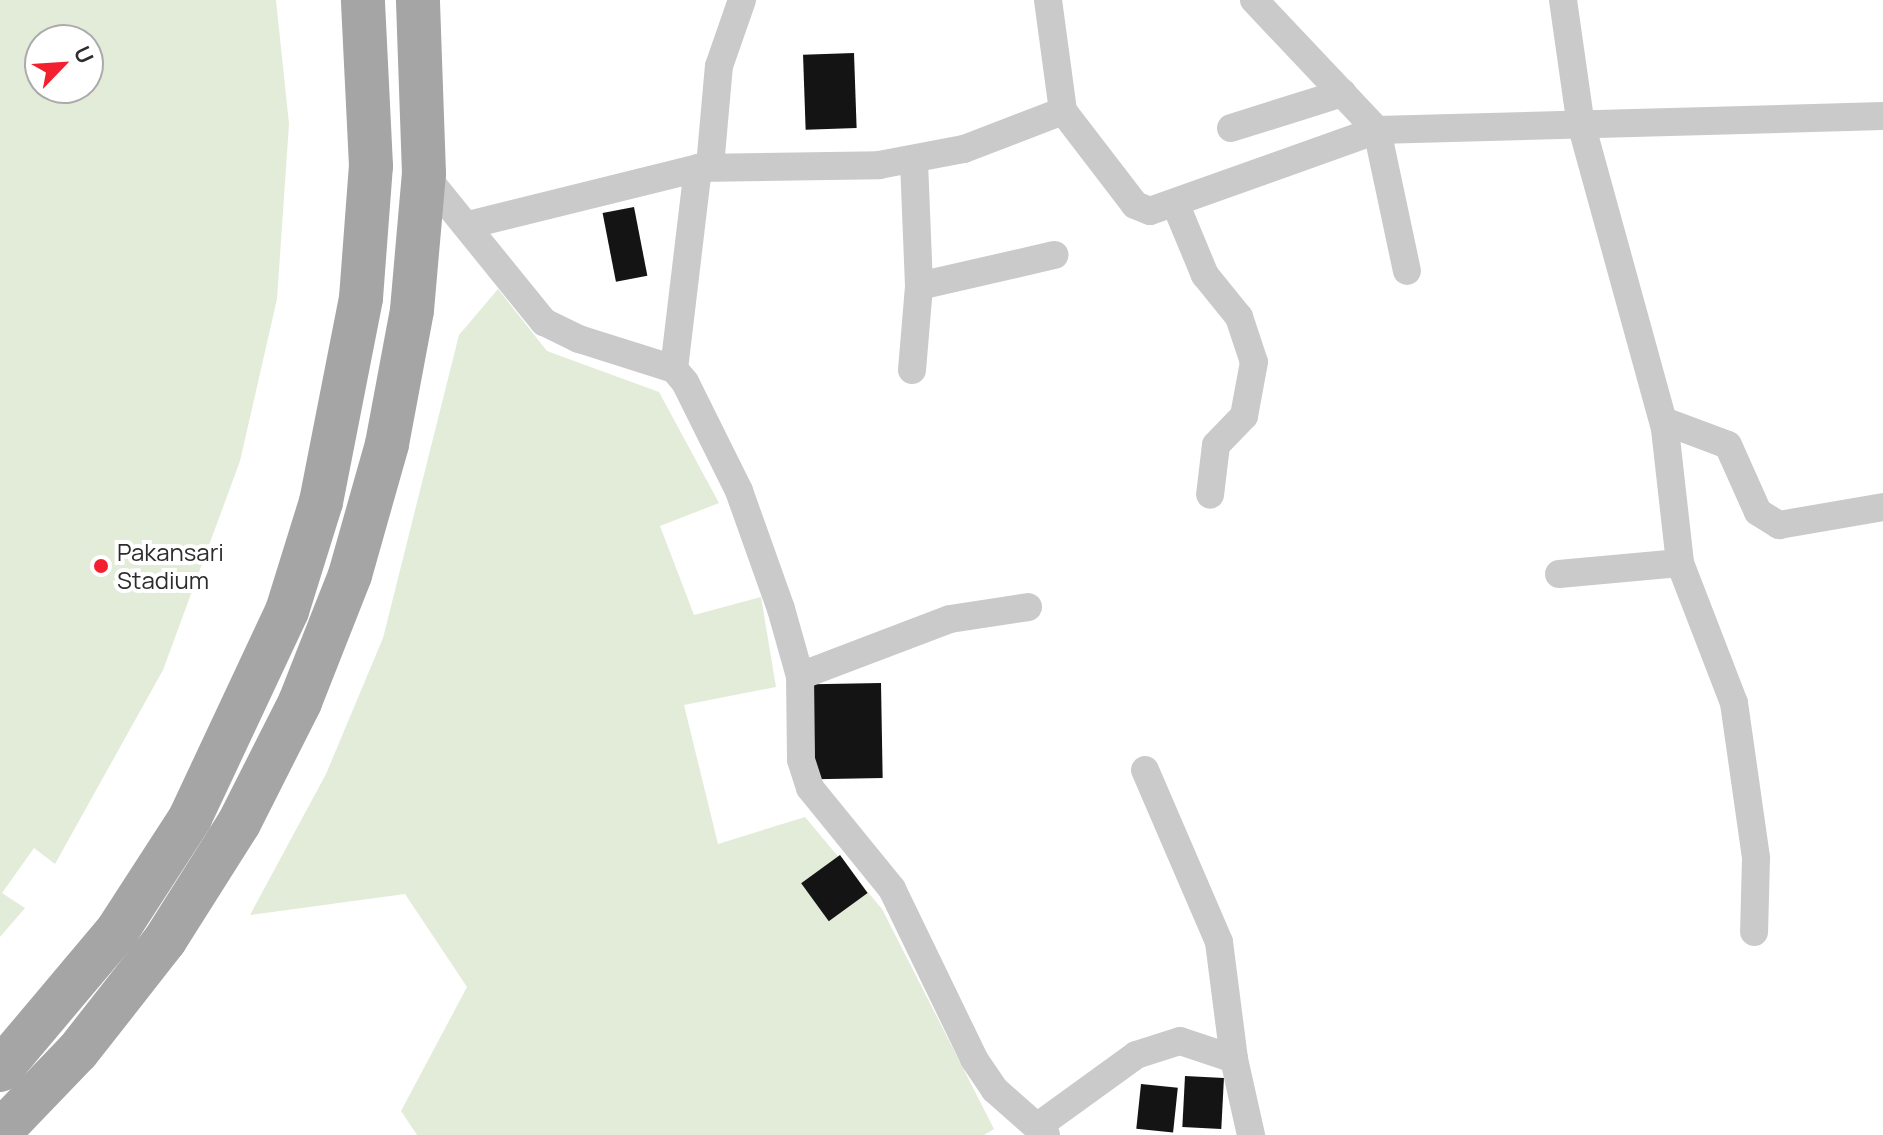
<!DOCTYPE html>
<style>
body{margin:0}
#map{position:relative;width:1883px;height:1135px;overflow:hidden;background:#fff;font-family:Manrope,sans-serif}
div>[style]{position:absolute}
.green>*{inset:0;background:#e3ecd9}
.building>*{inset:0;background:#141414;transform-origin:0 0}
.minor>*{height:28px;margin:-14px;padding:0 14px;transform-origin:14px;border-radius:14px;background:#cacaca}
.primary>*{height:44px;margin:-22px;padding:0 22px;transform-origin:22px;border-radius:22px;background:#a5a5a5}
.dots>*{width:22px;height:22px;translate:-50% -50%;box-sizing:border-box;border:4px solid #fff;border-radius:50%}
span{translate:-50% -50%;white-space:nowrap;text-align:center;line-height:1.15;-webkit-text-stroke:8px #fff;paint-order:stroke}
.poi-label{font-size:24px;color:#2d2d2d}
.left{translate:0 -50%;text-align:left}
.north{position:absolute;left:24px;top:24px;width:80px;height:80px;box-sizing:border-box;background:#fff;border:2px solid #ababab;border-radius:50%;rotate:65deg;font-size:22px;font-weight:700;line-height:32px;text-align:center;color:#2d2d2d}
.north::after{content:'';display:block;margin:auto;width:28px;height:36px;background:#f32130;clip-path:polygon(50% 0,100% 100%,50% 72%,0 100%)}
</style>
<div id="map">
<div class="green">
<i style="clip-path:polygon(evenodd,0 0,276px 0,289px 124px,277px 299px,240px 461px,163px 670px,55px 864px,34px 848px,2px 893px,25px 908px,0 937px,0 0,88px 40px,88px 88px,40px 88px,40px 40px,88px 40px)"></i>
<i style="clip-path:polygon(498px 289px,547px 351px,659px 392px,719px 503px,660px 526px,694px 615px,761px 597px,776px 687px,684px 705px,718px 844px,805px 817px,882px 909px,994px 1129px,984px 1135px,417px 1135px,401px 1111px,467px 987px,405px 894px,250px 915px,326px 774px,383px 638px,459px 335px)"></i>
</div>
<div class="building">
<i style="left:854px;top:53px;width:75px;height:51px;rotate:88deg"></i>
<i style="left:634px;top:207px;width:70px;height:32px;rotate:79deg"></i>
<i style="left:881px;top:683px;width:95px;height:68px;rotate:89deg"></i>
<i style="left:840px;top:855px;width:47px;height:48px;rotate:54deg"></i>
<i style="left:1185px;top:1076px;width:39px;height:51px;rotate:3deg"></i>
<i style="left:1141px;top:1084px;width:37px;height:45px;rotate:6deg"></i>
</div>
<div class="minor">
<i style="left:1048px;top:0;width:112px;rotate:82.3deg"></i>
<i style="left:1254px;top:0;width:179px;rotate:46.6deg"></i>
<i style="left:1377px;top:130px;width:506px;rotate:-1.58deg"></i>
<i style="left:1563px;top:0;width:121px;rotate:81.9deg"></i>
<i style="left:1580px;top:120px;width:320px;rotate:74.6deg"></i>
<i style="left:1665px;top:429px;width:135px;rotate:83.6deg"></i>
<i style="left:1680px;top:563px;width:150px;rotate:68.9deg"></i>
<i style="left:1734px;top:703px;width:157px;rotate:81.9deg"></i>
<i style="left:1756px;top:858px;width:74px;rotate:91.5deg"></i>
<i style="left:1231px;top:128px;width:117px;rotate:-17.4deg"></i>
<i style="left:710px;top:166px;width:100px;rotate:-84.9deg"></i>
<i style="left:719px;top:66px;width:70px;rotate:-70.8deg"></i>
<i style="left:424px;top:174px;width:191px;rotate:51deg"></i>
<i style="left:544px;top:322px;width:39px;rotate:26deg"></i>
<i style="left:579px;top:339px;width:100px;rotate:17.5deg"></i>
<i style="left:674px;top:369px;width:17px;rotate:50deg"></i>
<i style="left:685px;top:382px;width:122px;rotate:63.6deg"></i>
<i style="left:739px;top:491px;width:125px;rotate:70.4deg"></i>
<i style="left:781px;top:609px;width:70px;rotate:74.2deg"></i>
<i style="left:800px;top:676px;width:84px;rotate:89.3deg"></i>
<i style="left:801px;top:760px;width:29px;rotate:72deg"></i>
<i style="left:810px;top:788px;width:130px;rotate:50.9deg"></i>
<i style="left:892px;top:889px;width:189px;rotate:64.2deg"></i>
<i style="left:974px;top:1059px;width:37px;rotate:56deg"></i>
<i style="left:995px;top:1090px;width:68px;rotate:41.4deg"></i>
<i style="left:1175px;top:203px;width:78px;rotate:67.4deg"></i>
<i style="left:1205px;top:275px;width:54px;rotate:51deg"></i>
<i style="left:1239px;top:317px;width:47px;rotate:71.6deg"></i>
<i style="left:1254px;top:362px;width:55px;rotate:100.5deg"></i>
<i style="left:1244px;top:416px;width:40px;rotate:134deg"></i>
<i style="left:1216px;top:445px;width:50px;rotate:96.8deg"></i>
<i style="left:468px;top:225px;width:237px;rotate:-13.9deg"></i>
<i style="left:919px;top:286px;width:139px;rotate:-12.9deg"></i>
<i style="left:674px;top:369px;width:202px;rotate:-83.2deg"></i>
<i style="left:698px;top:168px;width:181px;rotate:-0.9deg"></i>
<i style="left:879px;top:165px;width:86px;rotate:-10.7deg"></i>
<i style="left:964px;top:149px;width:106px;rotate:-21deg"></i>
<i style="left:1063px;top:111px;width:118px;rotate:52.5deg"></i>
<i style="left:1135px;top:205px;width:16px;rotate:22deg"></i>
<i style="left:1150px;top:211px;width:241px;rotate:-19.6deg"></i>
<i style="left:1377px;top:130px;width:144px;rotate:78deg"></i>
<i style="left:912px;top:370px;width:84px;rotate:-85.2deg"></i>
<i style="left:919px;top:286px;width:126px;rotate:-92.3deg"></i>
<i style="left:1664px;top:421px;width:68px;rotate:20.6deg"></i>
<i style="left:1728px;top:445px;width:73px;rotate:65.9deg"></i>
<i style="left:1758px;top:512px;width:25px;rotate:32deg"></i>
<i style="left:1779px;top:525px;width:106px;rotate:-9.8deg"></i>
<i style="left:1559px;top:574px;width:121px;rotate:-5.2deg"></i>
<i style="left:800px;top:676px;width:160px;rotate:-20.8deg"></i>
<i style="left:950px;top:619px;width:79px;rotate:-8.7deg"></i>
<i style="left:1145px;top:770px;width:187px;rotate:66.7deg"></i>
<i style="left:1219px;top:942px;width:118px;rotate:82.7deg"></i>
<i style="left:1038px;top:1126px;width:121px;rotate:-35.9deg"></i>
<i style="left:1136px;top:1055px;width:46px;rotate:-17.7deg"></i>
<i style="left:1180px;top:1041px;width:57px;rotate:18.4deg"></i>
<i style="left:1234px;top:1059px;width:78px;rotate:77.4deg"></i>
</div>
<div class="primary">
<i style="left:0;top:1070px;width:182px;rotate:-49.9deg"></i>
<i style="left:117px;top:931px;width:135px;rotate:-57.1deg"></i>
<i style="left:190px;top:818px;width:229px;rotate:-64.9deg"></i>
<i style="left:287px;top:611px;width:114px;rotate:-72.7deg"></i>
<i style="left:321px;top:502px;width:208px;rotate:-78.9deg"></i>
<i style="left:361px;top:298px;width:132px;rotate:-85.7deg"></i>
<i style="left:371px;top:166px;width:166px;rotate:-92.8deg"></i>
<i style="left:0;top:1132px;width:112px;rotate:-46.1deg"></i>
<i style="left:78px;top:1051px;width:141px;rotate:-51.9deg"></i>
<i style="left:165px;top:940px;width:138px;rotate:-57.7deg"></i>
<i style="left:239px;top:823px;width:136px;rotate:-63.2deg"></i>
<i style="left:300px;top:702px;width:136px;rotate:-68.5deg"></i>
<i style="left:350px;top:575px;width:136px;rotate:-74.2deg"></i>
<i style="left:387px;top:444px;width:136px;rotate:-79.4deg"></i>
<i style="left:412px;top:310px;width:137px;rotate:-85deg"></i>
<i style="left:424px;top:174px;width:174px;rotate:-92deg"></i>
</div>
<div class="dots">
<i style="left:101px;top:566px;background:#f32130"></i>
</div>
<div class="poi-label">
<span class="left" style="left:117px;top:566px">Pakansari<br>Stadium</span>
</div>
<div class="north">U</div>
</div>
